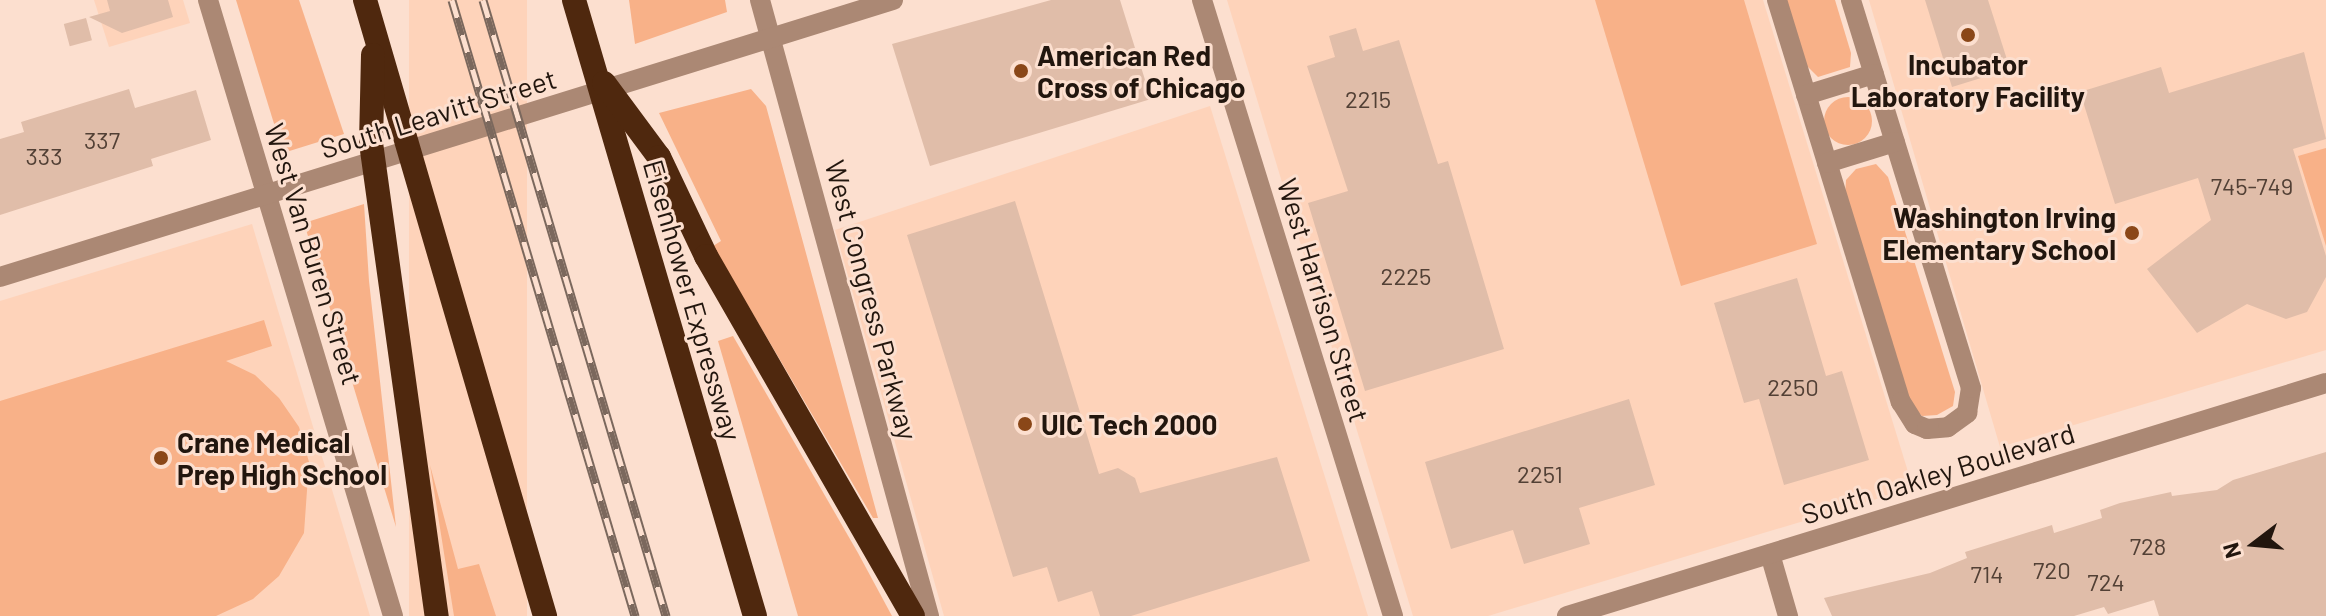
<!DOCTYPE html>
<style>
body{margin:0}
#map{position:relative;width:2326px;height:616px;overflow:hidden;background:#fcdfcf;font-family:Barlow,sans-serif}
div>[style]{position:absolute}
.built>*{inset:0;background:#fed3ba;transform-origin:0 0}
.green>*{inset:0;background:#f8b188}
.round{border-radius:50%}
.building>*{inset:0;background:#e0bda9;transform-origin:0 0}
.minor>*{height:20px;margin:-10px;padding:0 10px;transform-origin:10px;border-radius:10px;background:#ab8874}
.highway>*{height:24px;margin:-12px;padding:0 12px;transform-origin:12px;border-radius:12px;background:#4f280e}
.rail>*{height:9px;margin-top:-4.5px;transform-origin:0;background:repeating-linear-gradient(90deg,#fcdfcf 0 18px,#7b685d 0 36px);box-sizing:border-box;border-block:2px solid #7b685d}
.dots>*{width:22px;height:22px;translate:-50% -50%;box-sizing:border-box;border:4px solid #fcdfcf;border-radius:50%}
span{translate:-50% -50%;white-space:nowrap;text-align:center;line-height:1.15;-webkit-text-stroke:6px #fcdfcf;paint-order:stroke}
.number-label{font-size:24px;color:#524035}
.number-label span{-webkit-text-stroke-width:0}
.poi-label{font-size:28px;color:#22160e;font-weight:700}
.left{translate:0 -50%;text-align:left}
.right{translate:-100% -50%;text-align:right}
.street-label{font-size:28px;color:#22160e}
.north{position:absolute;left:2214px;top:504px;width:80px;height:80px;-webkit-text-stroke:6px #fcdfcf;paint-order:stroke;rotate:254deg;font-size:22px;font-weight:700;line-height:32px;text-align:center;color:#22160e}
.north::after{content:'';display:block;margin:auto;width:28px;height:36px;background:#22160e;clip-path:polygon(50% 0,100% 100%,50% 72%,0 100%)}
</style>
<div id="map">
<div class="built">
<i style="clip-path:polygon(94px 0,183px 0,190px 23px,109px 47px)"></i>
<i style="left:409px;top:0;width:118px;height:642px"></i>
<i style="clip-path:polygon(1227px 0,1763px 0,1913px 488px,1488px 616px,1413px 616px)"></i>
<i style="clip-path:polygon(1869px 0,2326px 0,2326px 350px,2000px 447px)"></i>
<i style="clip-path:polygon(1210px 106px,1368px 616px,944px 616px,835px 230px)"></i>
<i style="clip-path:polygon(252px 224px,370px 616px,0 616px,0 301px)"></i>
</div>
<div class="green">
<i style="clip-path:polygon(236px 0,299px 0,344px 134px,283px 153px)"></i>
<i style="clip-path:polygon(629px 0,725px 0,727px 12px,635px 44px)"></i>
<i style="clip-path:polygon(1595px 0,1744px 0,1817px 244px,1681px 286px)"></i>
<i style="clip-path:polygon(1786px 0,1835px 0,1851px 53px,1850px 67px,1818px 77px,1807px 66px)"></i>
<i style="clip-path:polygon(751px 89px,766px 106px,878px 518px,873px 518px,713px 246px,721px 241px,659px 113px)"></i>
<i class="round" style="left:1824px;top:97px;width:48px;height:48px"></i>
<i style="clip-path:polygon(2326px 148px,2326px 246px,2298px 156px)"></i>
<i style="clip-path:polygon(1876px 164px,1888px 177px,1955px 392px,1953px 406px,1937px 415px,1922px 416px,1910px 405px,1845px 195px,1846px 180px,1856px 169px)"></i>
<i style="clip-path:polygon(364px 204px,369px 281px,396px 527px,304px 223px)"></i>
<i style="clip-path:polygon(264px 320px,272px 346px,226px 361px,255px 375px,279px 398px,299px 427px,309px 462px,304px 533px,279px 576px,253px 599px,216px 616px,0 616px,0 401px)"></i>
<i style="clip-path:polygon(733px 336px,858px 553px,892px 616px,798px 616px,718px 341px)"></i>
<i style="clip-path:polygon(430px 465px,458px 569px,479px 564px,496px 616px,454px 616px)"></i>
</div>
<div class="building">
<i style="clip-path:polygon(107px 0,168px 0,173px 17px,122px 33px,89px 17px,110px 11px)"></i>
<i style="clip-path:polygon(1051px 0,1120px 0,1151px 99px,930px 166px,892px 44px)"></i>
<i style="clip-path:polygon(1925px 0,1988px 0,2010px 69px,1952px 87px)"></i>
<i style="left:86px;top:18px;width:23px;height:23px;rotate:75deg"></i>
<i style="clip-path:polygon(1356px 28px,1363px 51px,1399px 40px,1438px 164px,1448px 161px,1504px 349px,1365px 391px,1308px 203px,1348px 191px,1307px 66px,1335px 57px,1329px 36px)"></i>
<i style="clip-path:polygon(2304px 52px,2326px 139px,2293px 149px,2326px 256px,2326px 277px,2307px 312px,2286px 319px,2247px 304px,2197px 333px,2147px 269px,2211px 220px,2198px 178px,2115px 204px,2080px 92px,2161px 67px,2169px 93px)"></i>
<i style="clip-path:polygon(129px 89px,135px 108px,196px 90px,211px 140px,151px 159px,153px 166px,0 215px,0 139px,24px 132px,21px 122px)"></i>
<i style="clip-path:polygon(1015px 201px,1099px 474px,1118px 468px,1135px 478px,1140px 493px,1277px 457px,1310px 561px,1131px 616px,1100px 616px,1092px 591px,1058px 602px,1047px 567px,1013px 577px,907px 235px)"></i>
<i style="clip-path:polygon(1797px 278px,1826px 376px,1842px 371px,1869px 460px,1784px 485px,1759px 399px,1744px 403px,1714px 303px)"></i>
<i style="clip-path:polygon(1629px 399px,1655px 485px,1579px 508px,1590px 544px,1524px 564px,1513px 530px,1451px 549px,1425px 462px)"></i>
<i style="clip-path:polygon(2326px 452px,2326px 616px,2159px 616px,2154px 600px,2108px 614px,2104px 607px,2074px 616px,1832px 616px,1824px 598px,1930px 573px,1967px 558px,1965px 552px,2052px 525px,2054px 533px,2102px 518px,2100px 510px,2120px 503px,2171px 492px,2172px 496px,2217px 490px,2233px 480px)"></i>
</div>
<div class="minor">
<i style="left:208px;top:0;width:643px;rotate:73.28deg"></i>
<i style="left:760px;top:0;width:639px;rotate:74.66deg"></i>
<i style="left:1202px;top:0;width:645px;rotate:72.77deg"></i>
<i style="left:1777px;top:0;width:421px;rotate:72.9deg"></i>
<i style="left:1901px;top:402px;width:26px;rotate:58deg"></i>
<i style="left:1915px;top:424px;width:13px;rotate:23deg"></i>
<i style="left:1927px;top:429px;width:21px;rotate:-5deg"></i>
<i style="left:1948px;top:427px;width:24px;rotate:-36deg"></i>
<i style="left:1967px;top:413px;width:25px;rotate:-81deg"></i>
<i style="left:1971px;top:388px;width:406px;rotate:-107.2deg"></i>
<i style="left:1806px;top:95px;width:71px;rotate:-17.2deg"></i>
<i style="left:1827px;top:163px;width:71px;rotate:-17.2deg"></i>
<i style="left:0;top:277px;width:935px;rotate:-17.23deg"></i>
<i style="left:1770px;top:554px;width:65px;rotate:73.8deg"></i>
<i style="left:1567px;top:616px;width:794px;rotate:-17.07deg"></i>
</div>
<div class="highway">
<i style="left:365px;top:0;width:642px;rotate:73.71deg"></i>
<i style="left:574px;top:0;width:642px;rotate:73.63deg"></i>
<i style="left:373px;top:55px;width:88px;rotate:91.3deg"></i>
<i style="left:371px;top:143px;width:478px;rotate:82.1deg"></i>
<i style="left:604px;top:83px;width:92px;rotate:53.4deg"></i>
<i style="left:659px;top:157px;width:110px;rotate:64.6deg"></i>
<i style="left:706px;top:256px;width:415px;rotate:60.1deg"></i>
</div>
<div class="rail">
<i style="left:452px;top:0;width:643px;rotate:73.45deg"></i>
<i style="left:483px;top:0;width:643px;rotate:73.45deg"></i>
</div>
<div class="dots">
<i style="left:1968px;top:35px;background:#8a4718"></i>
<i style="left:1021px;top:71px;background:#8a4718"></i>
<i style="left:2132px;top:233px;background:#8a4718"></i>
<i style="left:1025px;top:424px;background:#8a4718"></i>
<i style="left:161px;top:458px;background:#8a4718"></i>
</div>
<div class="number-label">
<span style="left:1368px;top:99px">2215</span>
<span style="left:102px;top:140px">337</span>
<span style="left:44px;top:156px">333</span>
<span style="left:2252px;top:186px">745-749</span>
<span style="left:1406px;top:276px">2225</span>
<span style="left:1793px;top:387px">2250</span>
<span style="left:1540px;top:474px">2251</span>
<span style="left:2148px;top:546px">728</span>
<span style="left:2052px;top:570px">720</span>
<span style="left:1987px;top:574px">714</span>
<span style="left:2106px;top:582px">724</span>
</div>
<div class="poi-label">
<span class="left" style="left:1037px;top:71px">American Red<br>Cross of Chicago</span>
<span style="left:1968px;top:80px">Incubator<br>Laboratory Facility</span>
<span class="right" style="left:2116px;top:233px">Washington Irving<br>Elementary School</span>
<span class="left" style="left:1041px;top:424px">UIC Tech 2000</span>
<span class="left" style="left:177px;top:458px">Crane Medical<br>Prep High School</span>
</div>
<div class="street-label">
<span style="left:438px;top:113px;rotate:-17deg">South Leavitt Street</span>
<span style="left:314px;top:254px;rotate:73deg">West Van Buren Street</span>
<span style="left:693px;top:300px;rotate:74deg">Eisenhower Expressway</span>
<span style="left:872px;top:300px;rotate:75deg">West Congress Parkway</span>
<span style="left:1324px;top:300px;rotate:73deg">West Harrison Street</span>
<span style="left:1938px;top:473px;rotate:-17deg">South Oakley Boulevard</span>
</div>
<div class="north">N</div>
</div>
